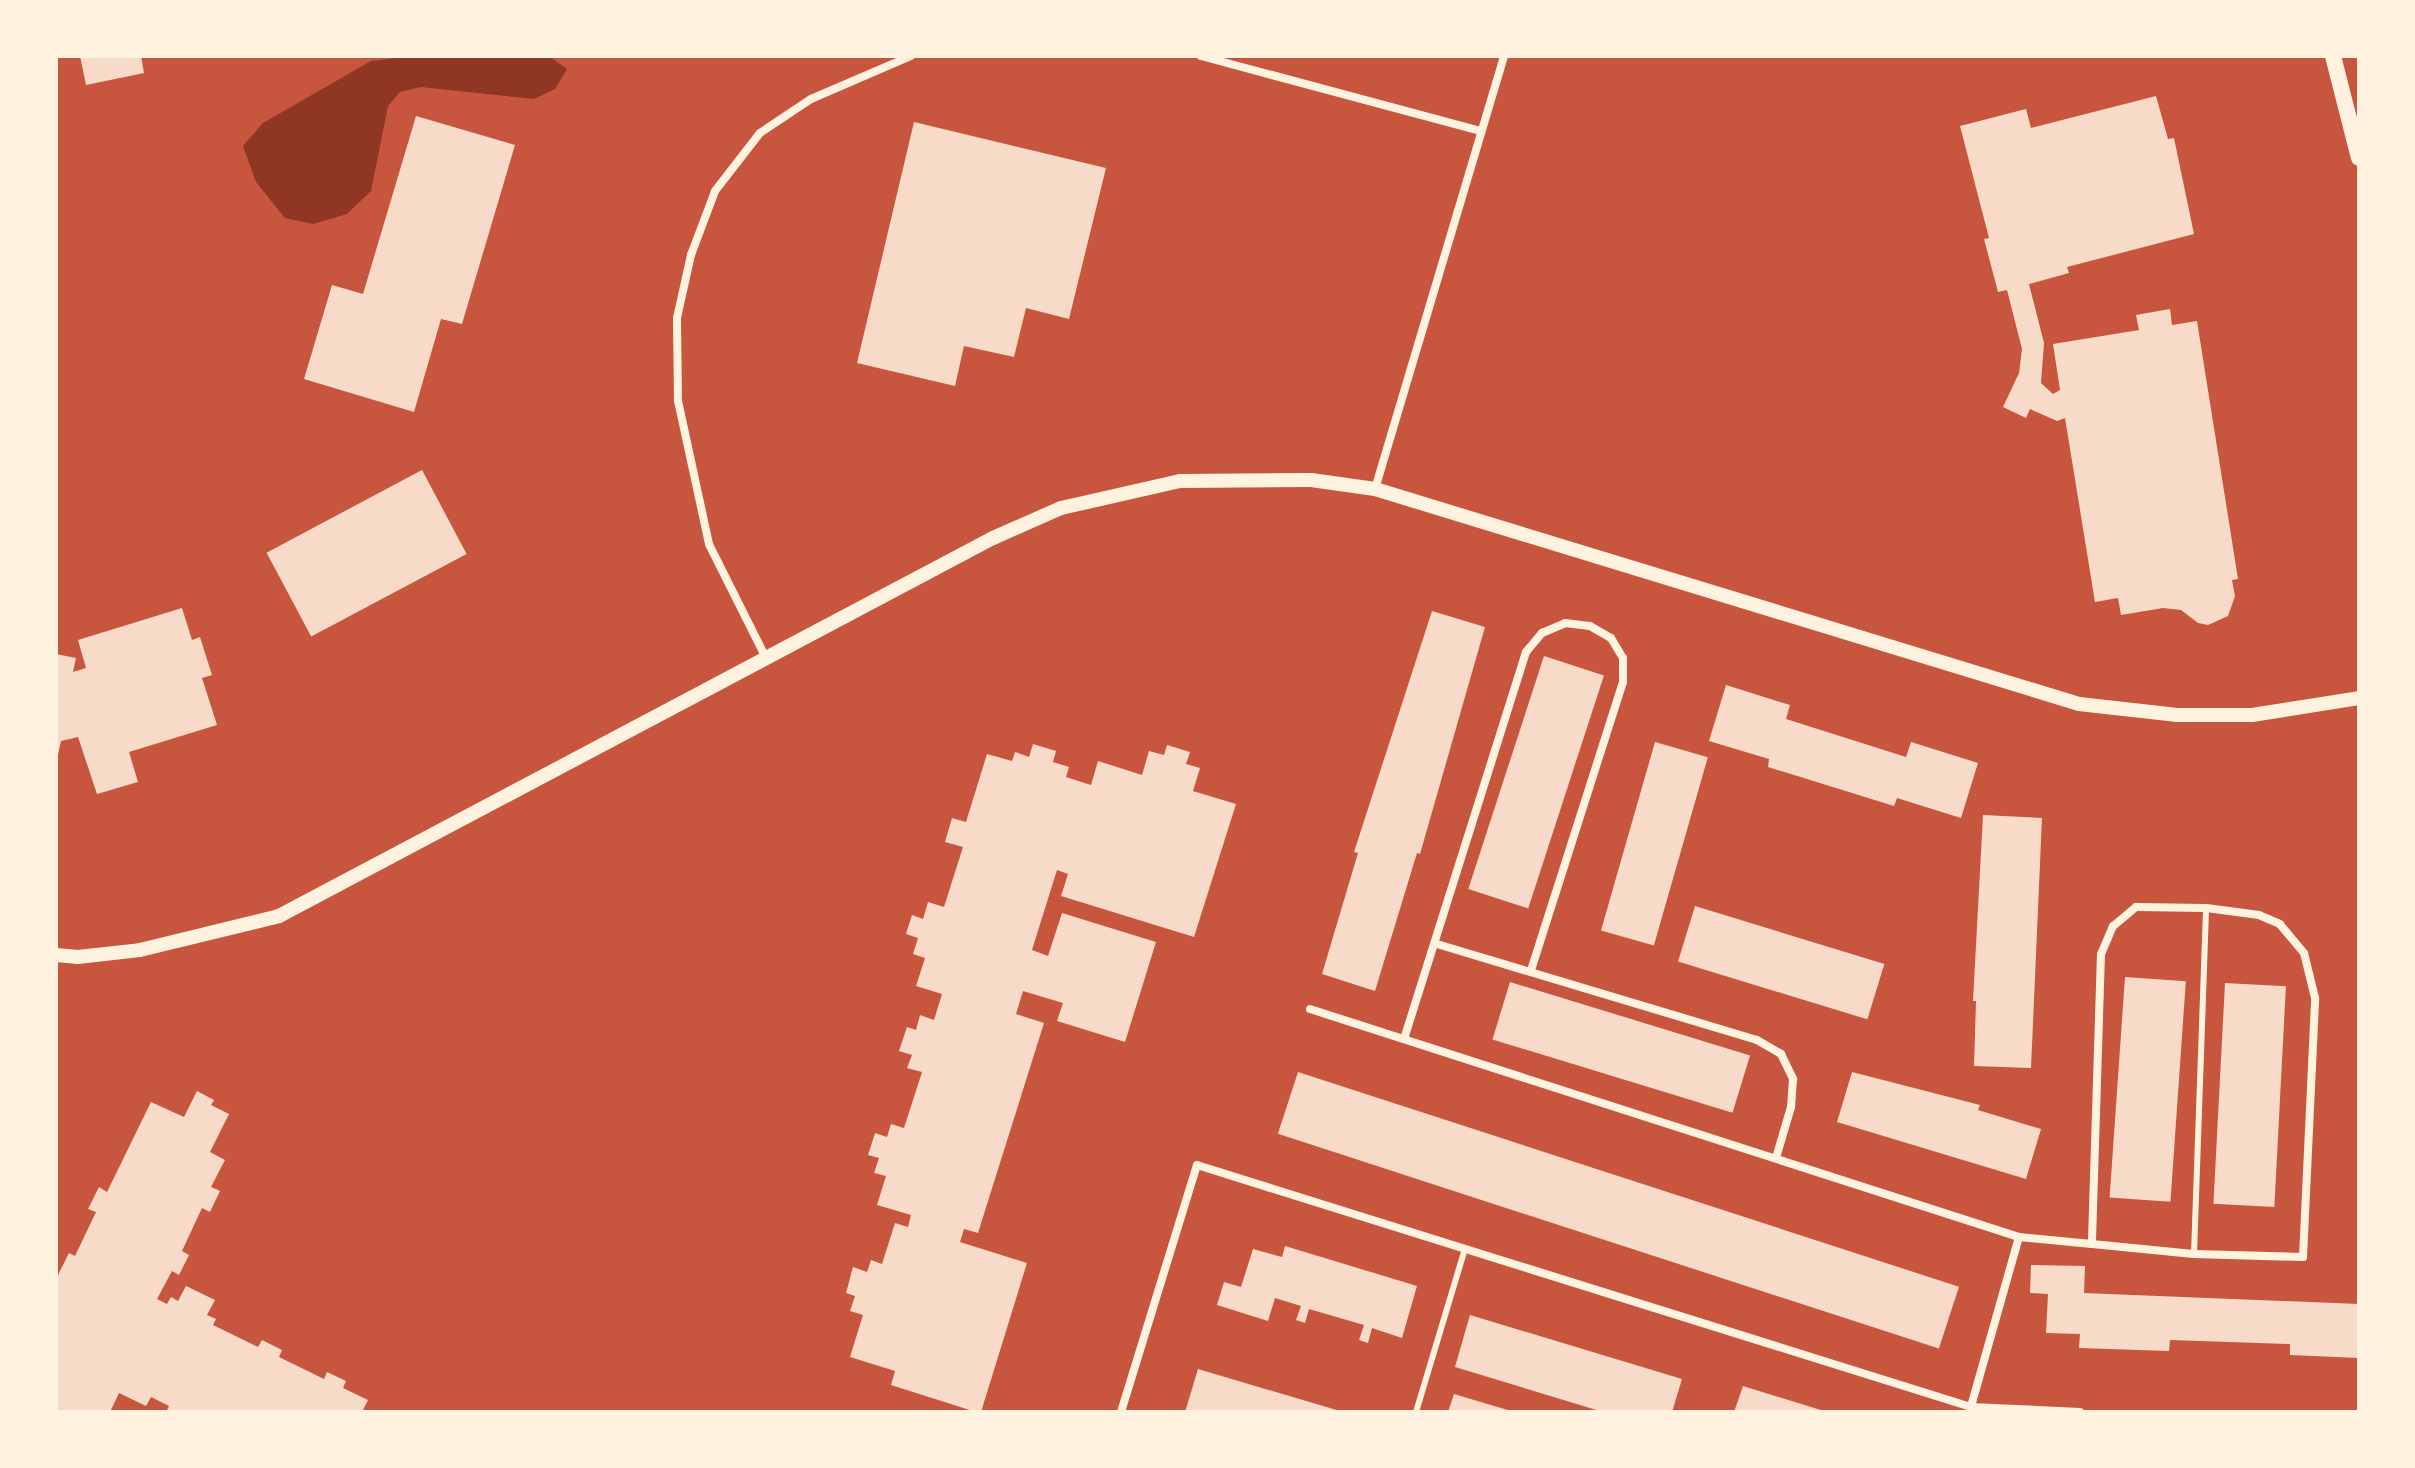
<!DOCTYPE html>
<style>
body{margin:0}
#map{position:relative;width:2415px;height:1468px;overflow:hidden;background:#c8553d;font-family:Roboto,sans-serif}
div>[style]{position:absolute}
.water>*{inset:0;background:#8f3625}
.building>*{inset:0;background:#f7dbc8;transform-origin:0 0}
.service>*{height:6px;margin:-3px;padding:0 3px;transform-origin:3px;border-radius:3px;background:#fff3e0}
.minor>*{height:8px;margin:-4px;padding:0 4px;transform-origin:4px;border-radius:4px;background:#fff3e0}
.tertiary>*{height:14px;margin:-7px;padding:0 7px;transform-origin:7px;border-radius:7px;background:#fff3e0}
.secondary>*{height:16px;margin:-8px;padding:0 8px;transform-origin:8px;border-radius:8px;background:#fff3e0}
span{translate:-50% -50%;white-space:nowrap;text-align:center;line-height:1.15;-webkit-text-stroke:6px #fff3e0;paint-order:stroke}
.frame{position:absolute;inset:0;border:58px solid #fff3e0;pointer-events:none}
</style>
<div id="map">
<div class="water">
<i style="clip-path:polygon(414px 56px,549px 56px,567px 69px,555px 89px,534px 99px,421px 87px,400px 92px,388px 106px,371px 191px,347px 214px,313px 224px,285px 218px,256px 182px,243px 146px,263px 123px,371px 61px)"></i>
</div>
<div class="building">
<i style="clip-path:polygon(80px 56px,141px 56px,144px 73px,86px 85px)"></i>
<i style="clip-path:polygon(2156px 96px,2168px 139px,2174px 138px,2194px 234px,2067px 267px,2069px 273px,2029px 284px,2044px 343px,2041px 383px,2053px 394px,2060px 390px,2053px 344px,2139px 330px,2136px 315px,2170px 309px,2172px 325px,2197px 321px,2238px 579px,2232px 580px,2235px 596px,2228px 616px,2208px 625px,2198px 623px,2181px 610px,2163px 608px,2121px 615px,2118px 598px,2095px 602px,2065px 418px,2057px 421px,2030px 409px,2026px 418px,2003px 407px,2019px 373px,2022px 349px,2007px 290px,1998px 292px,1984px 239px,1989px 238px,1960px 126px,2026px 109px,2031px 128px)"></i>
<i style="clip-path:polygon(416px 116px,515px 145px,462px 324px,441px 319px,414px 412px,304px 379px,332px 285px,363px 294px)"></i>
<i style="clip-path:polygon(914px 122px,1106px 168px,1069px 319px,1026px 308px,1014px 357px,964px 346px,955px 386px,857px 363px)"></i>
<i style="left:422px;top:470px;width:95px;height:176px;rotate:62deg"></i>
<i style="clip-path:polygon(182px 608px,192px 640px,200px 637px,212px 675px,202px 678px,217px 725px,129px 752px,138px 782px,97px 794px,78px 737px,61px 741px,56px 764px,56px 654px,76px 658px,73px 672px,86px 668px,78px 640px)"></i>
<i style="clip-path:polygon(1432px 611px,1485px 627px,1420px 854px,1417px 853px,1375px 991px,1322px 974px,1358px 853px,1354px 852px)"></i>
<i style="left:1544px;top:656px;width:63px;height:245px;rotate:18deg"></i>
<i style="clip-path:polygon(1726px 685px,1790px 705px,1786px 719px,1906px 757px,1911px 742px,1978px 763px,1961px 818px,1897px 798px,1894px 806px,1768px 767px,1769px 759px,1709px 741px)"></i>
<i style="left:1655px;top:742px;width:55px;height:196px;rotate:16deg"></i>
<i style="clip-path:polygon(1033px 744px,1056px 751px,1053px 762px,1069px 767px,1066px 777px,1091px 785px,1098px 761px,1142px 775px,1149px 751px,1164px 755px,1167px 745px,1190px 752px,1186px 764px,1200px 768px,1193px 791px,1236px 804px,1194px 937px,1061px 896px,1068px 874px,1057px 870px,1032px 950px,1048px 956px,1062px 913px,1156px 942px,1125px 1042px,1057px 1021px,1063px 1003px,1023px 991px,1016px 1014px,1044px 1023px,978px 1233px,964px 1229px,960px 1242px,1027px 1263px,981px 1412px,976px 1412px,891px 1385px,895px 1371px,850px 1357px,863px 1315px,850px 1311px,855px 1296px,846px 1293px,853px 1267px,867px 1272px,871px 1260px,882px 1264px,895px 1223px,908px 1227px,911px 1215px,877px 1205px,886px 1176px,874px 1173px,879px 1158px,868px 1155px,875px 1133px,887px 1137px,891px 1124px,904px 1128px,922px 1072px,907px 1068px,912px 1055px,899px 1051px,907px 1027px,916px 1030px,920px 1015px,934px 1020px,942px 994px,916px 986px,925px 958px,913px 954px,918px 938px,906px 934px,912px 915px,923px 919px,928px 902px,944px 907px,963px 847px,945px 842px,952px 818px,966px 822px,987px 754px,1012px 761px,1015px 752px,1029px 757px)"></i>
<i style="clip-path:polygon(1983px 815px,2042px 818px,2031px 1068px,1974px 1066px,1976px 1001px,1973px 1001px)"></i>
<i style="left:1695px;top:906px;width:198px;height:58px;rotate:17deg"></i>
<i style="left:2125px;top:977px;width:61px;height:221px;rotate:4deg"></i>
<i style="left:1510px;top:982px;width:251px;height:60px;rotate:17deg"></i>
<i style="left:2225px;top:983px;width:61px;height:221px;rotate:3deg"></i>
<i style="left:1298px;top:1072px;width:695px;height:65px;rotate:18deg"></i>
<i style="clip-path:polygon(1852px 1072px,1980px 1105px,1978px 1110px,2041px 1129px,2026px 1179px,1837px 1122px)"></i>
<i style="clip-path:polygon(197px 1091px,214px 1100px,211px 1105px,229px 1114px,210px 1152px,225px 1160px,211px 1187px,220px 1191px,210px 1212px,202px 1208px,182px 1251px,189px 1255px,179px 1275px,172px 1271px,157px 1299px,167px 1304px,171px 1297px,178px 1301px,186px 1286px,215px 1300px,207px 1315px,216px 1319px,213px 1325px,258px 1347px,262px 1340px,282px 1350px,279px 1357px,324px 1379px,327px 1372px,346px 1381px,343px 1388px,368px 1400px,362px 1412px,166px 1412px,169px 1406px,151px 1397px,146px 1406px,119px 1393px,110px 1412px,56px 1412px,56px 1279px,69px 1253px,75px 1256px,96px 1212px,88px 1209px,99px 1187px,107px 1192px,151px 1102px,184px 1117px)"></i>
<i style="clip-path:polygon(1285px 1246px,1417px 1286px,1402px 1338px,1372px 1328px,1368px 1343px,1359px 1340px,1364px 1325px,1309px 1309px,1305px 1323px,1296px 1320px,1301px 1306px,1275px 1298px,1268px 1321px,1217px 1305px,1224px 1282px,1241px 1287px,1253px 1249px,1282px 1257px)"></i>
<i style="clip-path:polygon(2031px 1265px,2085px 1266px,2084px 1293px,2359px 1304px,2359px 1358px,2290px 1355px,2290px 1344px,2170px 1340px,2169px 1351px,2079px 1348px,2080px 1334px,2046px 1333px,2048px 1294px,2030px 1293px)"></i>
<i style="clip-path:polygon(1470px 1315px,1682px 1379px,1672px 1412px,1603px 1412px,1455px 1367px)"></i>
<i style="clip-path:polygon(1198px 1369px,1340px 1411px,1340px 1412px,1185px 1412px)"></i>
<i style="clip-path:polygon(1743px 1386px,1824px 1411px,1824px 1412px,1734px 1412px)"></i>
<i style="clip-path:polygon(1454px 1394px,1511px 1411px,1511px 1412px,1448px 1412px)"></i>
</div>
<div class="service">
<i style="left:2194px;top:1254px;width:346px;rotate:-88deg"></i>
<i style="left:1416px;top:1412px;width:170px;rotate:-73.3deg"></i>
</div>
<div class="minor">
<i style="left:1201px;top:56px;width:290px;rotate:15deg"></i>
<i style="left:1375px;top:489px;width:452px;rotate:-73.4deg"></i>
<i style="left:766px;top:658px;width:127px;rotate:-116.6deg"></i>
<i style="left:709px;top:544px;width:146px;rotate:-102.2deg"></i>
<i style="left:678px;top:401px;width:83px;rotate:-90.7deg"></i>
<i style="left:677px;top:318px;width:65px;rotate:-77.5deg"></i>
<i style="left:691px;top:255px;width:68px;rotate:-69.4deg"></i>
<i style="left:715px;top:191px;width:73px;rotate:-52.2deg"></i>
<i style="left:760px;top:133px;width:61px;rotate:-33.7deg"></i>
<i style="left:811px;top:99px;width:109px;rotate:-23.3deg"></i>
<i style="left:1437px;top:944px;width:334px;rotate:16.7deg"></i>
<i style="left:1757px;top:1040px;width:28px;rotate:30deg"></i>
<i style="left:1781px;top:1054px;width:28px;rotate:64deg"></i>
<i style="left:1793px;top:1079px;width:28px;rotate:94deg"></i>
<i style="left:1791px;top:1107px;width:53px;rotate:106.4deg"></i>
<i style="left:1310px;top:1009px;width:745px;rotate:17.83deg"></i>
<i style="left:2019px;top:1237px;width:73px;rotate:5.5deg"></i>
<i style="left:2092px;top:1244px;width:102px;rotate:5.6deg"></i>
<i style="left:2194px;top:1254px;width:109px;rotate:1.6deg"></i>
<i style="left:2303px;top:1257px;width:259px;rotate:-87.3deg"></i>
<i style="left:2315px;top:998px;width:46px;rotate:-103.7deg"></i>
<i style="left:2304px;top:953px;width:38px;rotate:-130deg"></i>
<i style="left:2280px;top:924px;width:23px;rotate:-157deg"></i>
<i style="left:2259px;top:915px;width:53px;rotate:-172.5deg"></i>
<i style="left:2206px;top:908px;width:70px;rotate:-179.2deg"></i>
<i style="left:2136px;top:907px;width:30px;rotate:140deg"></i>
<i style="left:2113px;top:926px;width:30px;rotate:113deg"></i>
<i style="left:2101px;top:954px;width:290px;rotate:91.8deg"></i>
<i style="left:1404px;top:1039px;width:406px;rotate:-72.5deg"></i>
<i style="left:1526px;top:652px;width:25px;rotate:-50deg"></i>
<i style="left:1542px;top:633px;width:25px;rotate:-23deg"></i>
<i style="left:1565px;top:623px;width:25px;rotate:7deg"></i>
<i style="left:1590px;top:626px;width:24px;rotate:30deg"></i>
<i style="left:1611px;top:638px;width:23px;rotate:59deg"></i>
<i style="left:1623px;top:658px;width:24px;rotate:90deg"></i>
<i style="left:1623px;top:682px;width:303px;rotate:107.7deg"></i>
<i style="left:1970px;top:1410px;width:180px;rotate:-74.2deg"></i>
<i style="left:1121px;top:1412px;width:258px;rotate:-72.9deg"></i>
<i style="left:1197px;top:1165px;width:811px;rotate:17.36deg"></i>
<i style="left:1971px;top:1407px;width:109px;rotate:2.6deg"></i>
</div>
<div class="tertiary">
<i style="left:56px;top:955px;width:22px;rotate:5deg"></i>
<i style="left:78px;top:957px;width:62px;rotate:-6.4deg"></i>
<i style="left:140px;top:950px;width:143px;rotate:-13.7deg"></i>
<i style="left:279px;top:916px;width:808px;rotate:-27.9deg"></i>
<i style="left:993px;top:538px;width:74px;rotate:-23.8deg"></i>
<i style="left:1061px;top:508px;width:122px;rotate:-12.8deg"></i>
<i style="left:1180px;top:481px;width:131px;rotate:-0.4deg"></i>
<i style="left:1311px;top:480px;width:65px;rotate:8deg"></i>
<i style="left:1375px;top:489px;width:736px;rotate:16.98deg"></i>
<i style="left:2079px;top:704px;width:99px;rotate:6.4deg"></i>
<i style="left:2177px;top:715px;width:75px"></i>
<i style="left:2252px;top:715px;width:108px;rotate:-9deg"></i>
</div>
<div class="secondary">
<i style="left:2333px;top:56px;width:105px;rotate:75.7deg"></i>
</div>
<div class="frame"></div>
</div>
